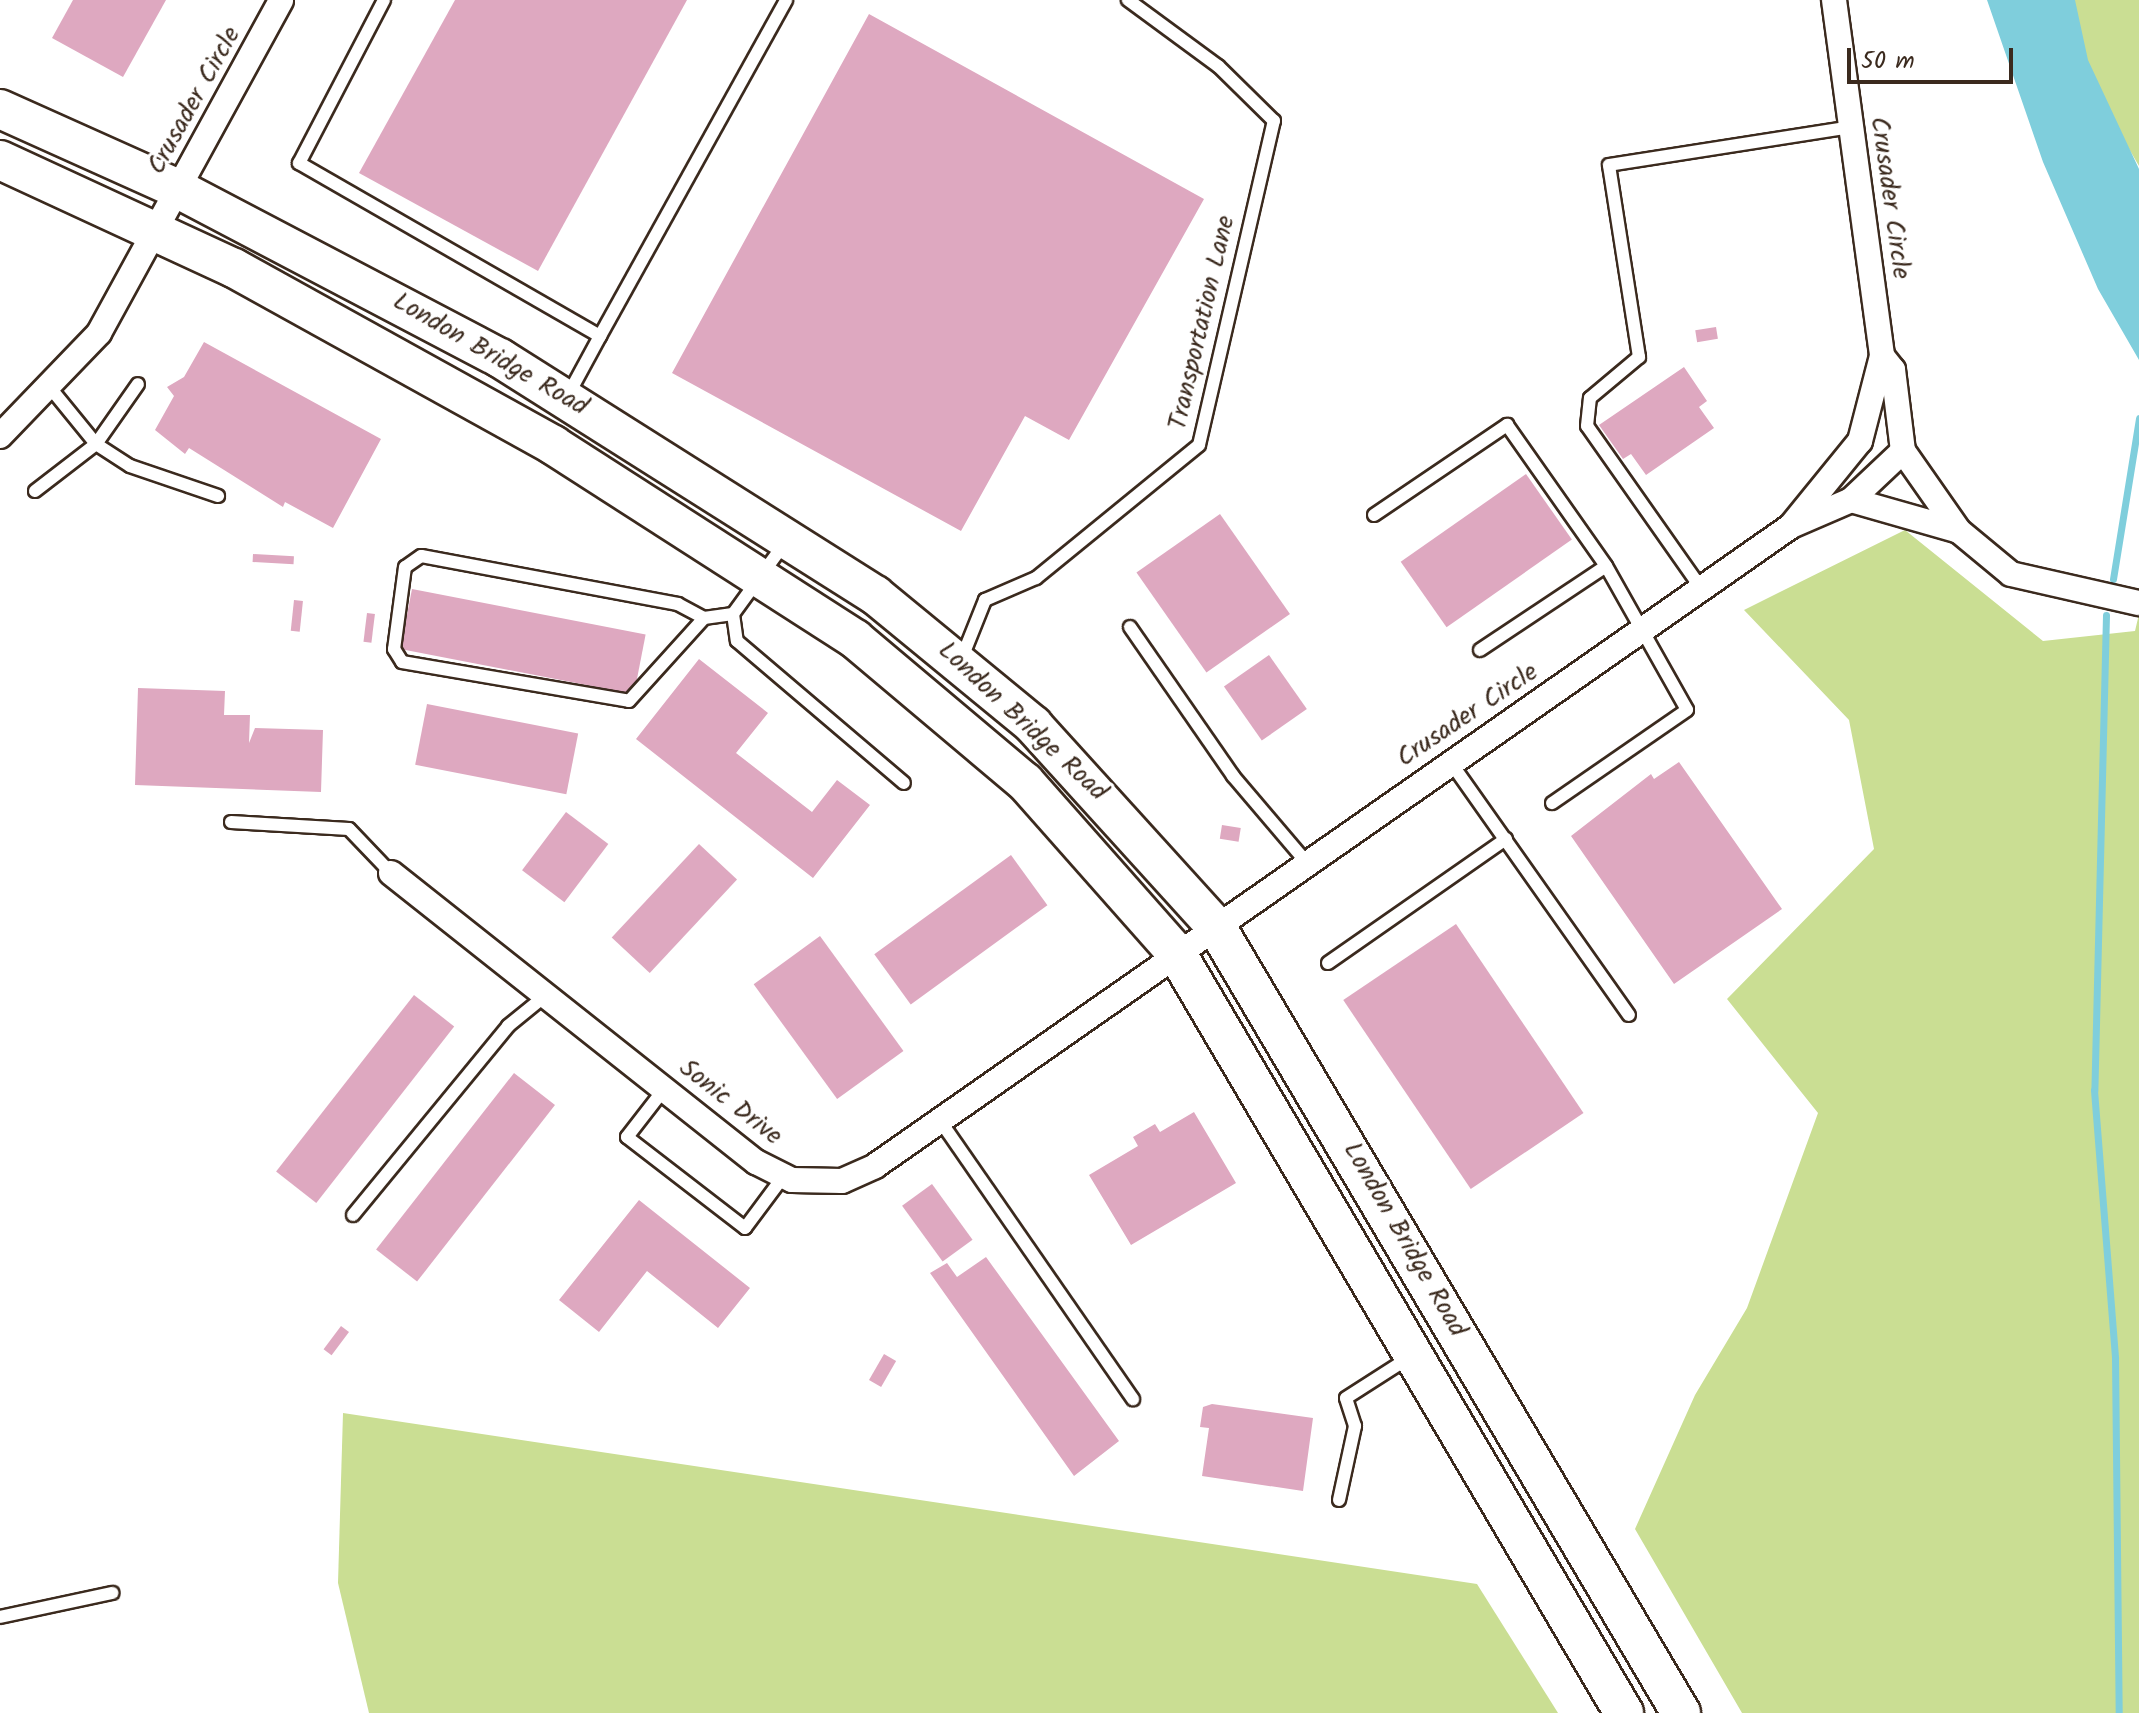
<!DOCTYPE html>
<style>
body{margin:0}
#map{position:relative;width:2139px;height:1713px;overflow:hidden;background:#fff;font-family:Kalam,sans-serif}
div>[style]{position:absolute}
.green>*{inset:0;background:#cade93}
.water>*{inset:0;background:#7fcedc}
.stream>*{height:7px;margin:-3.5px;padding:0 3.5px;transform-origin:3.5px;border-radius:3.5px;background:#7fcedc}
.building>*{inset:0;background:#dea8c0;transform-origin:0 0}
.roads{filter:drop-shadow(2px 0 #3b2a1e) drop-shadow(-2px 0 #3b2a1e) drop-shadow(0 2px #3b2a1e) drop-shadow(0 -2px #3b2a1e)}
.service>*{height:12px;margin:-6px;padding:0 6px;transform-origin:6px;border-radius:6px;background:#fff}
.minor>*{height:24px;margin:-12px;padding:0 12px;transform-origin:12px;border-radius:12px;background:#fff}
.primary>*{height:38px;margin:-19px;padding:0 19px;transform-origin:19px;border-radius:19px;background:#fff}
span{translate:-50% -50%;white-space:nowrap;text-align:center;line-height:1.15;-webkit-text-stroke:6px #fff;paint-order:stroke}
.street-label{font-size:26px;color:#3b2a1e}
.scale{position:absolute;left:1847px;top:48px;width:166px;height:36px;box-sizing:border-box;border:4px solid #3b2a1e;border-top:0;padding-left:10px;font-size:24px;line-height:28px;white-space:nowrap;color:#3b2a1e;-webkit-text-stroke:6px #fff;paint-order:stroke}
</style>
<div id="map">
<div class="green">
<i style="clip-path:polygon(2072px 0,2139px 0,2139px 166px,2083px 70px)"></i>
<i style="clip-path:polygon(1905px 530px,2043px 641px,2135px 631px,2139px 614px,2139px 1713px,1742px 1713px,1635px 1529px,1695px 1395px,1747px 1308px,1818px 1113px,1727px 999px,1874px 849px,1849px 720px,1744px 610px)"></i>
<i style="clip-path:polygon(343px 1413px,1477px 1584px,1558px 1713px,369px 1713px,338px 1583px)"></i>
</div>
<div class="water">
<i style="clip-path:polygon(1987px 0,2075px 0,2088px 60px,2139px 169px,2139px 360px,2098px 289px,2043px 162px)"></i>
</div>
<div class="stream">
<i style="left:2113px;top:579px;width:163px;rotate:-80.8deg"></i>
<i style="left:2106px;top:615px;width:475px;rotate:91.4deg"></i>
<i style="left:2094px;top:1090px;width:269px;rotate:85.5deg"></i>
<i style="left:2115px;top:1358px;width:355px;rotate:89.4deg"></i>
</div>
<div class="building">
<i style="clip-path:polygon(73px 0,166px 0,123px 77px,52px 38px)"></i>
<i style="clip-path:polygon(455px 0,687px 0,538px 271px,359px 173px)"></i>
<i style="clip-path:polygon(869px 14px,1204px 199px,1069px 440px,1025px 416px,961px 531px,672px 373px)"></i>
<i style="left:1716px;top:327px;width:12px;height:21px;rotate:81deg"></i>
<i style="clip-path:polygon(204px 342px,381px 439px,333px 528px,285px 502px,283px 507px,189px 448px,185px 454px,155px 430px,174px 396px,167px 387px,184px 377px)"></i>
<i style="clip-path:polygon(1684px 367px,1707px 401px,1699px 407px,1714px 428px,1646px 475px,1631px 454px,1623px 459px,1599px 425px)"></i>
<i style="left:1526px;top:474px;width:80px;height:153px;rotate:55deg"></i>
<i style="left:1220px;top:514px;width:122px;height:102px;rotate:55deg"></i>
<i style="left:253px;top:554px;width:41px;height:8px;rotate:3deg"></i>
<i style="left:412px;top:589px;width:238px;height:61px;rotate:11deg"></i>
<i style="left:294px;top:600px;width:9px;height:31px;rotate:6deg"></i>
<i style="left:367px;top:613px;width:8px;height:29px;rotate:7deg"></i>
<i style="left:1269px;top:655px;width:66px;height:55px;rotate:55deg"></i>
<i style="clip-path:polygon(699px 659px,768px 713px,736px 753px,812px 812px,837px 780px,870px 805px,813px 878px,636px 739px)"></i>
<i style="clip-path:polygon(138px 688px,225px 691px,224px 715px,250px 715px,249px 743px,255px 728px,323px 730px,321px 792px,135px 785px)"></i>
<i style="left:427px;top:704px;width:154px;height:62px;rotate:11deg"></i>
<i style="clip-path:polygon(1679px 762px,1782px 909px,1674px 984px,1571px 836px,1651px 774px,1654px 779px)"></i>
<i style="left:566px;top:812px;width:53px;height:73px;rotate:37deg"></i>
<i style="left:1222px;top:825px;width:19px;height:14px;rotate:9deg"></i>
<i style="left:699px;top:844px;width:52px;height:128px;rotate:43deg"></i>
<i style="left:1011px;top:855px;width:62px;height:169px;rotate:54deg"></i>
<i style="left:1456px;top:924px;width:228px;height:136px;rotate:56deg"></i>
<i style="left:820px;top:936px;width:142px;height:82px;rotate:54deg"></i>
<i style="left:414px;top:995px;width:51px;height:224px;rotate:38deg"></i>
<i style="left:514px;top:1073px;width:52px;height:224px;rotate:38deg"></i>
<i style="clip-path:polygon(1194px 1112px,1236px 1183px,1131px 1245px,1089px 1175px,1138px 1146px,1133px 1137px,1155px 1124px,1160px 1132px)"></i>
<i style="left:932px;top:1184px;width:69px;height:37px;rotate:54deg"></i>
<i style="clip-path:polygon(639px 1200px,750px 1288px,718px 1328px,647px 1271px,599px 1332px,559px 1300px)"></i>
<i style="clip-path:polygon(986px 1257px,1119px 1441px,1074px 1476px,930px 1273px,947px 1263px,957px 1277px)"></i>
<i style="left:341px;top:1326px;width:10px;height:29px;rotate:37deg"></i>
<i style="left:884px;top:1354px;width:14px;height:30px;rotate:30deg"></i>
<i style="clip-path:polygon(1212px 1404px,1313px 1418px,1303px 1491px,1202px 1476px,1209px 1428px,1200px 1427px,1203px 1407px)"></i>
</div>
<div class="roads">
<div class="service">
<i style="left:384px;top:0;width:184px;rotate:117.5deg"></i>
<i style="left:299px;top:163px;width:347px;rotate:29.9deg"></i>
<i style="left:600px;top:336px;width:384px;rotate:-61deg"></i>
<i style="left:52px;top:390px;width:70px;rotate:50.8deg"></i>
<i style="left:96px;top:444px;width:73px;rotate:-55deg"></i>
<i style="left:568px;top:395px;width:67px;rotate:-61.5deg"></i>
<i style="left:35px;top:491px;width:77px;rotate:-37.6deg"></i>
<i style="left:96px;top:444px;width:40px;rotate:32.9deg"></i>
<i style="left:130px;top:466px;width:93px;rotate:18.8deg"></i>
<i style="left:1374px;top:515px;width:161px;rotate:-34.1deg"></i>
<i style="left:1507px;top:425px;width:172px;rotate:54.9deg"></i>
<i style="left:1606px;top:566px;width:165px;rotate:60.6deg"></i>
<i style="left:1687px;top:710px;width:164px;rotate:145.4deg"></i>
<i style="left:1701px;top:588px;width:198px;rotate:-125.1deg"></i>
<i style="left:1587px;top:426px;width:28px;rotate:-84deg"></i>
<i style="left:1590px;top:398px;width:64px;rotate:-39.9deg"></i>
<i style="left:1639px;top:357px;width:194px;rotate:-98.9deg"></i>
<i style="left:1609px;top:165px;width:245px;rotate:-8.9deg"></i>
<i style="left:733px;top:614px;width:27px;rotate:82deg"></i>
<i style="left:737px;top:641px;width:219px;rotate:40.4deg"></i>
<i style="left:704px;top:618px;width:30px;rotate:-152deg"></i>
<i style="left:678px;top:604px;width:261px;rotate:-169.4deg"></i>
<i style="left:421px;top:556px;width:19px;rotate:145deg"></i>
<i style="left:405px;top:567px;width:83px;rotate:97.6deg"></i>
<i style="left:394px;top:649px;width:15px;rotate:58deg"></i>
<i style="left:402px;top:662px;width:230px;rotate:9.7deg"></i>
<i style="left:629px;top:701px;width:112px;rotate:-47.9deg"></i>
<i style="left:704px;top:618px;width:29px;rotate:-8deg"></i>
<i style="left:733px;top:614px;width:87px;rotate:-53.9deg"></i>
<i style="left:1130px;top:627px;width:181px;rotate:55.3deg"></i>
<i style="left:1233px;top:776px;width:114px;rotate:49.6deg"></i>
<i style="left:1480px;top:650px;width:151px;rotate:-33.7deg"></i>
<i style="left:961px;top:660px;width:65px;rotate:-68.2deg"></i>
<i style="left:985px;top:600px;width:56px;rotate:-23.3deg"></i>
<i style="left:1036px;top:578px;width:210px;rotate:-39.2deg"></i>
<i style="left:1199px;top:445px;width:333px;rotate:-77deg"></i>
<i style="left:1274px;top:121px;width:78px;rotate:-135.5deg"></i>
<i style="left:1218px;top:66px;width:112px;rotate:-143.7deg"></i>
<i style="left:1449px;top:760px;width:312px;rotate:54.8deg"></i>
<i style="left:231px;top:822px;width:118px;rotate:3.4deg"></i>
<i style="left:349px;top:829px;width:61px;rotate:46.3deg"></i>
<i style="left:1328px;top:963px;width:217px;rotate:-34.9deg"></i>
<i style="left:665px;top:1088px;width:62px;rotate:127.8deg"></i>
<i style="left:627px;top:1137px;width:149px;rotate:37.6deg"></i>
<i style="left:745px;top:1228px;width:64px;rotate:-53.3deg"></i>
<i style="left:939px;top:1119px;width:341px;rotate:55.3deg"></i>
<i style="left:353px;top:1215px;width:244px;rotate:-50.6deg"></i>
<i style="left:508px;top:1026px;width:49px;rotate:-39.2deg"></i>
<i style="left:1339px;top:1500px;width:76px;rotate:-77.8deg"></i>
<i style="left:1355px;top:1426px;width:29px;rotate:-108deg"></i>
<i style="left:1346px;top:1398px;width:76px;rotate:-32.6deg"></i>
<i style="left:0;top:1617px;width:115px;rotate:-12.1deg"></i>
</div>
<div class="minor">
<i style="left:1834px;top:0;width:359px;rotate:82.3deg"></i>
<i style="left:0;top:436px;width:143px;rotate:-46.1deg"></i>
<i style="left:99px;top:333px;width:379px;rotate:-61.3deg"></i>
<i style="left:1903px;top:451px;width:98px;rotate:55deg"></i>
<i style="left:1959px;top:531px;width:67px;rotate:39.6deg"></i>
<i style="left:2011px;top:574px;width:131px;rotate:12.8deg"></i>
<i style="left:1851px;top:500px;width:109px;rotate:15.9deg"></i>
<i style="left:391px;top:873px;width:466px;rotate:38.4deg"></i>
<i style="left:756px;top:1162px;width:40px;rotate:26.6deg"></i>
<i style="left:792px;top:1180px;width:50px;rotate:1.1deg"></i>
<i style="left:842px;top:1181px;width:36px;rotate:-24deg"></i>
<i style="left:875px;top:1166px;width:1117px;rotate:-34.94deg"></i>
<i style="left:1791px;top:526px;width:65px;rotate:-23.4deg"></i>
<i style="left:1851px;top:500px;width:71px;rotate:-43.3deg"></i>
<i style="left:1903px;top:451px;width:82px;rotate:-97deg"></i>
<i style="left:1893px;top:370px;width:18px;rotate:-128deg"></i>
<i style="left:1882px;top:356px;width:88px;rotate:104.5deg"></i>
<i style="left:1860px;top:441px;width:109px;rotate:129.1deg"></i>
</div>
<div class="primary">
<i style="left:0;top:109px;width:195px;rotate:24.2deg"></i>
<i style="left:178px;top:189px;width:364px;rotate:27.7deg"></i>
<i style="left:500px;top:358px;width:444px;rotate:32.3deg"></i>
<i style="left:875px;top:595px;width:205px;rotate:39.4deg"></i>
<i style="left:1033px;top:725px;width:274px;rotate:47.8deg"></i>
<i style="left:1217px;top:928px;width:912px;rotate:59.41deg"></i>
<i style="left:0;top:160px;width:258px;rotate:24.8deg"></i>
<i style="left:234px;top:268px;width:365px;rotate:29deg"></i>
<i style="left:553px;top:445px;width:359px;rotate:32.7deg"></i>
<i style="left:855px;top:639px;width:222px;rotate:40.1deg"></i>
<i style="left:1025px;top:782px;width:230px;rotate:48.5deg"></i>
<i style="left:1177px;top:954px;width:881px;rotate:59.5deg"></i>
</div>
</div>
<div class="street-label">
<span style="left:195px;top:101px;rotate:-61deg">Crusader Circle</span>
<span style="left:1889px;top:198px;rotate:82deg">Crusader Circle</span>
<span style="left:1203px;top:323px;rotate:-77deg">Transportation Lane</span>
<span style="left:490px;top:355px;rotate:30deg">London Bridge Road</span>
<span style="left:1468px;top:716px;rotate:-34deg">Crusader Circle</span>
<span style="left:1022px;top:722px;rotate:43deg">London Bridge Road</span>
<span style="left:730px;top:1103px;rotate:38deg">Sonic Drive</span>
<span style="left:1404px;top:1240px;rotate:60deg">London Bridge Road</span>
</div>
<div class="scale">50 m</div>
</div>
